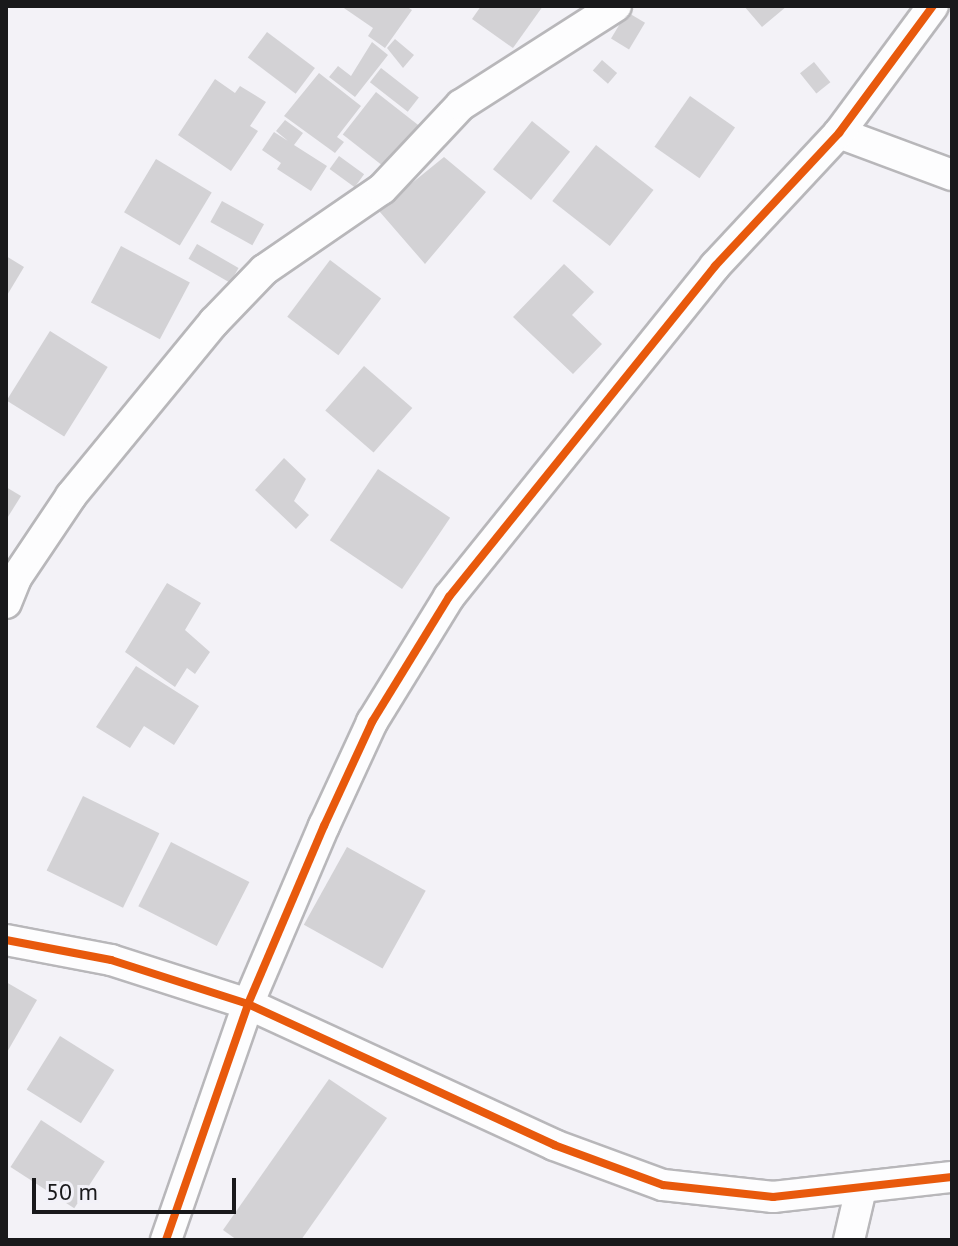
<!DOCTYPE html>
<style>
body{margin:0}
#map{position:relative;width:958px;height:1246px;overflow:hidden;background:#f3f2f7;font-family:"PT Sans",sans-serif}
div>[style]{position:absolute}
.building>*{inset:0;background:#d3d2d5;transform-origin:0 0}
.roads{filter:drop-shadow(2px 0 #b8b7ba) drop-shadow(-2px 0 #b8b7ba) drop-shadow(0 2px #b8b7ba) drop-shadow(0 -2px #b8b7ba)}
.minor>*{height:30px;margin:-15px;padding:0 15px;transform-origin:15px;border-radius:15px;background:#fdfdfe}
.cycleway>*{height:8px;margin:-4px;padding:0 4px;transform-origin:4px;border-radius:4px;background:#e8590c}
span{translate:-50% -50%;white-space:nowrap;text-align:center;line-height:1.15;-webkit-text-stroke:7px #f2f1f8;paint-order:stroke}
.frame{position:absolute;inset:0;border:8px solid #19191b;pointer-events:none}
.scale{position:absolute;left:32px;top:1178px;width:204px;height:36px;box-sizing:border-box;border:4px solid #19191b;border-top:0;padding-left:10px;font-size:24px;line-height:28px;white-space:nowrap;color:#19191b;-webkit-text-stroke:6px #f2f1f8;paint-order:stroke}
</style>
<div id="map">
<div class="building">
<i style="clip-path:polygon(341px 6px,406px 6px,412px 10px,385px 48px,368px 36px,373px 28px)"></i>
<i style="clip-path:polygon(481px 6px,543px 6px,513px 48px,472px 19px)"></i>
<i style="clip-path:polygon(744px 6px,787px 6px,762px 27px)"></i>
<i style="left:627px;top:12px;width:21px;height:31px;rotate:31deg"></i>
<i style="left:267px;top:32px;width:60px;height:32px;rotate:37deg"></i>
<i style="clip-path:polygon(395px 39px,414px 55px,403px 68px,387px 48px)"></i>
<i style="clip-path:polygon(372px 42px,388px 55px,355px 97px,329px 77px,338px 66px,351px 76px)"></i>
<i style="left:602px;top:60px;width:20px;height:14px;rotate:41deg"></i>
<i style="left:814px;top:62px;width:26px;height:18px;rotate:51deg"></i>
<i style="left:381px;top:68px;width:48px;height:18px;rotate:38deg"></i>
<i style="clip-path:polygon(319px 73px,361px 106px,337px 137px,344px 142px,335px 153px,284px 116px)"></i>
<i style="clip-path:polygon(215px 79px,235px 93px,240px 86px,266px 102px,250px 126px,258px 131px,231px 171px,178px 135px)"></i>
<i style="left:376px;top:92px;width:60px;height:54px;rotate:38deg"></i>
<i style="left:690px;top:96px;width:55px;height:62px;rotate:35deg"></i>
<i style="clip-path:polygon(285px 120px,303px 133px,294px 145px,327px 166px,311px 191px,277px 169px,281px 163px,262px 150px,274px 132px,288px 141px,276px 131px)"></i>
<i style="left:532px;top:121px;width:49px;height:62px;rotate:39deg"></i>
<i style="left:596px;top:145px;width:73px;height:71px;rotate:38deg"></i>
<i style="left:339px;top:156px;width:31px;height:16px;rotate:36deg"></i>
<i style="clip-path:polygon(444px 157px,486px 192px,425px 264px,373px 204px,396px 196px)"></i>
<i style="left:156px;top:159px;width:65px;height:62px;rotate:31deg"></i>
<i style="left:222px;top:201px;width:48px;height:24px;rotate:29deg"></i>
<i style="left:197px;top:244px;width:48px;height:17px;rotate:30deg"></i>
<i style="left:121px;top:246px;width:78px;height:64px;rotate:28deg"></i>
<i style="clip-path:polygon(6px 256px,24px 267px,6px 297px)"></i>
<i style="left:330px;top:260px;width:64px;height:71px;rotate:37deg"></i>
<i style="clip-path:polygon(564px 264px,594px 292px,572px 315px,602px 344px,573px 374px,513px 317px)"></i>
<i style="left:50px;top:331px;width:68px;height:82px;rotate:32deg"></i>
<i style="left:364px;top:366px;width:64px;height:59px;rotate:41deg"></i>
<i style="clip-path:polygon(284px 458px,306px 479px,294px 501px,309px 515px,296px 529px,255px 490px)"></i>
<i style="left:378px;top:469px;width:87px;height:86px;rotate:34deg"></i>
<i style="clip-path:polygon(6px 487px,21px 496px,6px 520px)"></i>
<i style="clip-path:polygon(167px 583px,201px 603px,185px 630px,210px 652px,195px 674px,187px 668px,175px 687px,125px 652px)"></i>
<i style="clip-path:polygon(136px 666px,199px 706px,174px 745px,144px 726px,130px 748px,96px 727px)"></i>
<i style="left:83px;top:796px;width:85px;height:83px;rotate:26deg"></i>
<i style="left:171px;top:842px;width:88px;height:72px;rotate:27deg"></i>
<i style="left:347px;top:847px;width:90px;height:89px;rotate:29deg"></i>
<i style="clip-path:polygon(6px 982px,37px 1000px,6px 1054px)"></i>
<i style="left:60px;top:1036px;width:64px;height:63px;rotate:32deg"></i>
<i style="clip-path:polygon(329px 1079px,387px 1118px,301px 1240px,237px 1240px,223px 1230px)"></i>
<i style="left:41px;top:1120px;width:76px;height:56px;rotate:33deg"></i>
</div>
<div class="roads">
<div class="minor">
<i style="left:839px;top:133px;width:121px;rotate:20.4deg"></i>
<i style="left:6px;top:603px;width:27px;rotate:-68deg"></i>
<i style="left:16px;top:578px;width:99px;rotate:-56.1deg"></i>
<i style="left:71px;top:496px;width:225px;rotate:-50.6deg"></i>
<i style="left:214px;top:322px;width:72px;rotate:-46.1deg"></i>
<i style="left:264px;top:270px;width:143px;rotate:-34.5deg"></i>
<i style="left:382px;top:189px;width:115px;rotate:-46.8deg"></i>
<i style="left:461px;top:105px;width:184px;rotate:-32.6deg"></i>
<i style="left:6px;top:940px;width:107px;rotate:10.8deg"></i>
<i style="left:111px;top:960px;width:144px;rotate:17.8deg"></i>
<i style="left:248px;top:1004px;width:337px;rotate:24.7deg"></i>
<i style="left:554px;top:1145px;width:116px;rotate:20.2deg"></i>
<i style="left:663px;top:1185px;width:111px;rotate:6.2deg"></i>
<i style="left:773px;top:1197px;width:180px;rotate:-6.4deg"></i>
<i style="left:166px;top:1240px;width:250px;rotate:-70.8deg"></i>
<i style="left:248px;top:1004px;width:194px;rotate:-66.9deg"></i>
<i style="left:324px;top:826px;width:115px;rotate:-65.2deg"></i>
<i style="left:372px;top:722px;width:147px;rotate:-58.4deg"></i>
<i style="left:449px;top:597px;width:425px;rotate:-51.2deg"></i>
<i style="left:715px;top:266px;width:182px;rotate:-47deg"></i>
<i style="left:839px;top:133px;width:158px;rotate:-53.5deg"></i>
<i style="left:849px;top:1240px;width:52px;rotate:-76.8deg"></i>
</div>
</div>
<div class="cycleway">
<i style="left:6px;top:940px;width:107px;rotate:10.8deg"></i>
<i style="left:111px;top:960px;width:144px;rotate:17.8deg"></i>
<i style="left:248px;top:1004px;width:337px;rotate:24.7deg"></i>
<i style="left:554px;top:1145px;width:116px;rotate:20.2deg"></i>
<i style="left:663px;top:1185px;width:111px;rotate:6.2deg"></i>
<i style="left:773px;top:1197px;width:180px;rotate:-6.4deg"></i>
<i style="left:166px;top:1240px;width:250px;rotate:-70.8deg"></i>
<i style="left:248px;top:1004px;width:194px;rotate:-66.9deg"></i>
<i style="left:324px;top:826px;width:115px;rotate:-65.2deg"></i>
<i style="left:372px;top:722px;width:147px;rotate:-58.4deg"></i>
<i style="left:449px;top:597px;width:425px;rotate:-51.2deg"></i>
<i style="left:715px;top:266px;width:182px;rotate:-47deg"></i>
<i style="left:839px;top:133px;width:158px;rotate:-53.5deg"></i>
</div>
<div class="frame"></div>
<div class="scale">50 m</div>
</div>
